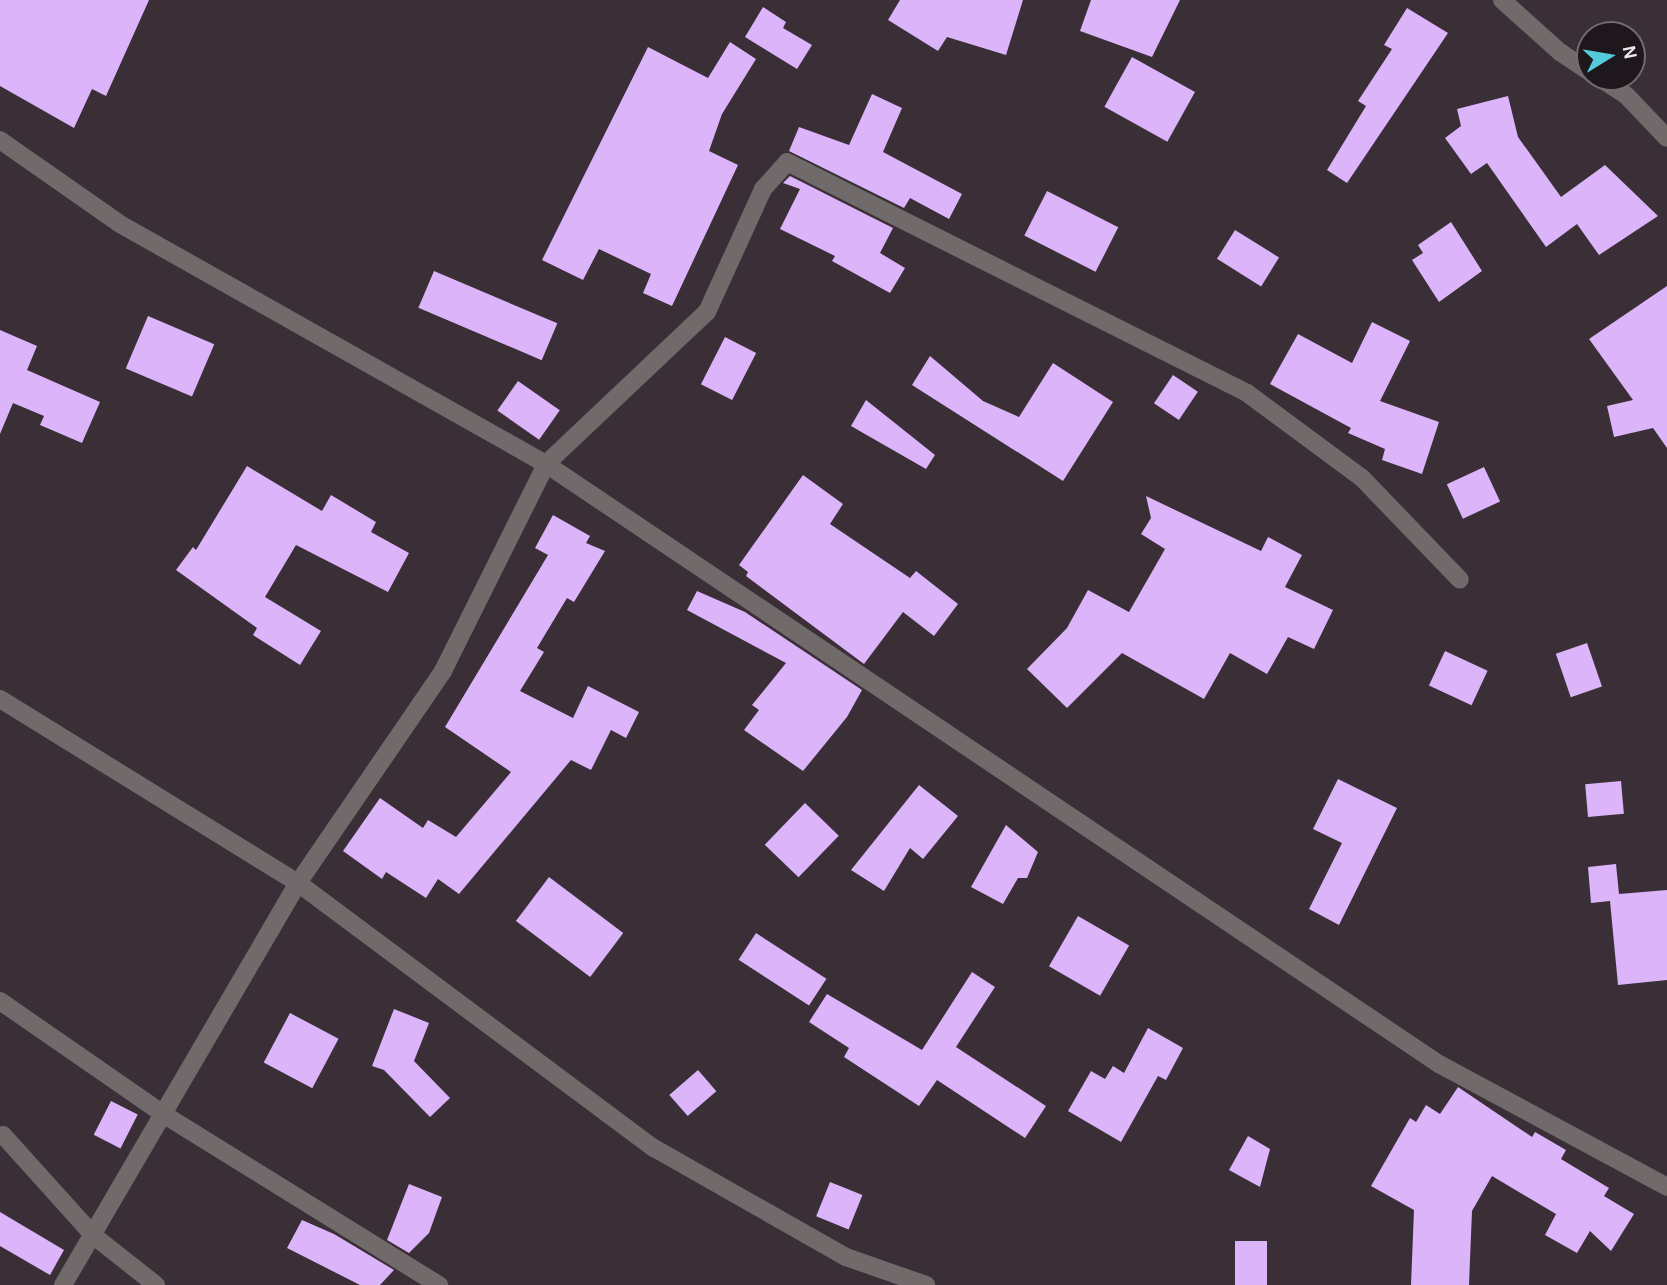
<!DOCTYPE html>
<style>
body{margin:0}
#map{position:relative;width:1667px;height:1285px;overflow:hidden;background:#3a2e37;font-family:Karla,sans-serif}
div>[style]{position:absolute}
.building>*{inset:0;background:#dcb4f9;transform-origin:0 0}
.minor>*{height:18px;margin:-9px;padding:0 9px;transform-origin:9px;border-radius:9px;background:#716a6b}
span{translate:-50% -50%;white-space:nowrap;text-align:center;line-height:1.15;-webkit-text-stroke:7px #1e181c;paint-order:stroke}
.north{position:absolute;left:1576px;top:21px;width:70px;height:70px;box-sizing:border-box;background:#1e181c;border:2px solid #726b70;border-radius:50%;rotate:79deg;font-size:19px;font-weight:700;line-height:28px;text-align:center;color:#efe8ed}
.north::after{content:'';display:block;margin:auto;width:24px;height:32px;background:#53cbdb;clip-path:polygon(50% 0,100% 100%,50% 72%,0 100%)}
</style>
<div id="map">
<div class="building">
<i style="clip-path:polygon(0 0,149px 0,106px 96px,92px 89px,74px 128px,0 86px)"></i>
<i style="clip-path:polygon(900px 0,1023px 0,1006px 55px,947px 37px,938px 51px,888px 20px)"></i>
<i style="clip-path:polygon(1091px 0,1180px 0,1152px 57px,1080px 31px)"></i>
<i style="clip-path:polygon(763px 7px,786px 22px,783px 28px,812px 45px,797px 69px,745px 37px)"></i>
<i style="clip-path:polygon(1407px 8px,1448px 33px,1347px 183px,1327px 170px,1366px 106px,1358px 101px,1392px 49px,1384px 45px)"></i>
<i style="clip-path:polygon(730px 42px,756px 59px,722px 114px,709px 151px,738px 165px,672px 306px,643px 293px,651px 274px,599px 249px,583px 280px,542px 260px,648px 47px,708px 78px)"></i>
<i style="left:1132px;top:57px;width:72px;height:57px;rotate:29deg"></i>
<i style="clip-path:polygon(872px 94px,902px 108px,883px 152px,962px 194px,949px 219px,910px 198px,904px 208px,789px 151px,799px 127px,849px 145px)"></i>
<i style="clip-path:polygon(1508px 96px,1518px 137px,1561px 197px,1605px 165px,1658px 216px,1599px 255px,1577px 224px,1546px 247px,1487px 163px,1471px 174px,1445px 138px,1461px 126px,1457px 109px)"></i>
<i style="clip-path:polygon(790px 176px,893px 228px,880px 253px,905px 268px,890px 293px,832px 261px,835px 256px,780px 229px,800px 189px,783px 183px)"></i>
<i style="left:1047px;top:191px;width:80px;height:50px;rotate:27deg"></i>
<i style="clip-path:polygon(1451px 222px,1482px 271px,1439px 302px,1412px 260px,1423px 253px,1418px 245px)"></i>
<i style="left:1235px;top:230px;width:52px;height:34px;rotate:32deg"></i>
<i style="left:434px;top:271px;width:134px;height:40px;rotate:23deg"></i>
<i style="clip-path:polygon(1667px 286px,1667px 448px,1653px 428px,1614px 437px,1607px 406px,1633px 400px,1589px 339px)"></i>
<i style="left:148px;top:316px;width:72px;height:57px;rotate:23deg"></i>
<i style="clip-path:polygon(1372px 322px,1410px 341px,1380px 401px,1439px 422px,1422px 474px,1382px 460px,1385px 449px,1348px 433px,1351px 428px,1270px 384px,1298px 334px,1352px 363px)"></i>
<i style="clip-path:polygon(0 330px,37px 346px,27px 370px,100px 402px,82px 443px,40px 425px,44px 416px,13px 403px,0 434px)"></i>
<i style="left:725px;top:337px;width:35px;height:53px;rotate:27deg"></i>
<i style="clip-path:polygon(930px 356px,983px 401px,1019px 417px,1053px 363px,1113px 402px,1063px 481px,912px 385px)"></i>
<i style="left:1173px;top:375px;width:30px;height:34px;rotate:34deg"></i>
<i style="left:518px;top:381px;width:51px;height:36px;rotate:35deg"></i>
<i style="clip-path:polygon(866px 400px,935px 455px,926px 469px,851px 426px)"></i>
<i style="clip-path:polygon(247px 466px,322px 511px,331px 495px,376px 522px,371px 532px,409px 553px,388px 592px,296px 545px,265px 597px,321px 631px,300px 665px,253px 635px,257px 628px,176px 570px,193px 547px,196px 550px)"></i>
<i style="left:1484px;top:467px;width:38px;height:41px;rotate:65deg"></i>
<i style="clip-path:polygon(803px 475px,843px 504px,830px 524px,910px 578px,916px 571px,958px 604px,934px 636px,903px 612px,864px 664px,746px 576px,748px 572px,739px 565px)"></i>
<i style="clip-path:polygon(1146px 496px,1261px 551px,1268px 537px,1302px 555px,1285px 587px,1333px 610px,1314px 649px,1288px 637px,1267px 674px,1230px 653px,1204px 699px,1122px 653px,1067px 708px,1027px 669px,1067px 628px,1088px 590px,1129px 612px,1165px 549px,1141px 534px,1151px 518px)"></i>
<i style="clip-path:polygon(553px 515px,590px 536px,586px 543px,605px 551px,574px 602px,567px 598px,537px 648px,544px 652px,520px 691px,573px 718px,588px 686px,639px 712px,626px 738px,611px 730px,591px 770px,571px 760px,459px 894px,438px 879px,426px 898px,386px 872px,382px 879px,343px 851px,380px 798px,423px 828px,428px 820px,456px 837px,511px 772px,445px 727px,548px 555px,535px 548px)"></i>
<i style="clip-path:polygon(697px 591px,745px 612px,862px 690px,847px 717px,803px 771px,744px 730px,759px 710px,752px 705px,786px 663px,687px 610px)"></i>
<i style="left:1587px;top:643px;width:46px;height:33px;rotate:71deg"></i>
<i style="left:1445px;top:651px;width:47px;height:38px;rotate:25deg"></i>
<i style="clip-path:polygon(1338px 779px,1397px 808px,1339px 925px,1309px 909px,1342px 843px,1313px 829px)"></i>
<i style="left:1621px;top:781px;width:33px;height:36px;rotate:85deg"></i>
<i style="clip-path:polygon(919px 785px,958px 816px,923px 859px,910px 848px,884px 891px,851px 870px)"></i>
<i style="left:805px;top:803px;width:47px;height:58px;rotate:44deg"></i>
<i style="clip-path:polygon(1006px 825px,1038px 852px,1027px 878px,1018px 878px,1003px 904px,971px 887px)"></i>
<i style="clip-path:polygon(1616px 864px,1619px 894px,1667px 890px,1667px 980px,1618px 985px,1610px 901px,1591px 903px,1588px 867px)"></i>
<i style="left:549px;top:877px;width:93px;height:55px;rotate:37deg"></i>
<i style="left:1078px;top:916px;width:59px;height:58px;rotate:30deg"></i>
<i style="left:756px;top:933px;width:84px;height:32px;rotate:33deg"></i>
<i style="clip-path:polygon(972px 972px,995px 987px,956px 1047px,1046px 1106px,1025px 1138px,937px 1080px,919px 1106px,844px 1057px,849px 1048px,809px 1022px,827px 994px,922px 1050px)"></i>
<i style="clip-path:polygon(394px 1009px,429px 1023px,414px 1061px,450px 1098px,430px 1117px,384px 1070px,372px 1066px)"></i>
<i style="left:290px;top:1013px;width:55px;height:56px;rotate:28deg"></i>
<i style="clip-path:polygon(1148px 1028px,1183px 1048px,1166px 1080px,1158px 1076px,1121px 1142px,1068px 1111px,1091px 1071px,1105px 1079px,1113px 1066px,1124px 1073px)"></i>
<i style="left:698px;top:1070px;width:28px;height:38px;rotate:49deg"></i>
<i style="clip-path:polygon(1458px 1087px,1532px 1137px,1535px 1132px,1566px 1150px,1561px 1159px,1609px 1188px,1604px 1196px,1634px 1214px,1611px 1251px,1590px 1231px,1577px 1253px,1545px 1235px,1556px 1214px,1492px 1176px,1472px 1211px,1469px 1285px,1411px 1285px,1414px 1210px,1371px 1186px,1410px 1118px,1416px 1122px,1426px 1105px,1440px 1114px)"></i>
<i style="left:111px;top:1101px;width:30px;height:38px;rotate:27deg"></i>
<i style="clip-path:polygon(1248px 1136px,1270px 1149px,1260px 1187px,1229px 1170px)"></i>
<i style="left:830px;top:1182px;width:35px;height:37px;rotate:22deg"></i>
<i style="clip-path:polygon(409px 1184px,442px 1197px,429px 1233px,409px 1253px,387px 1240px)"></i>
<i style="clip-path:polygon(0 1212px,64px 1250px,50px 1275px,0 1246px)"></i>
<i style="clip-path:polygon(302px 1220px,334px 1234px,394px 1270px,380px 1285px,360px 1285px,287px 1248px)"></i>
<i style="left:1235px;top:1241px;width:32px;height:44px"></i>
</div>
<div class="minor">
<i style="left:1502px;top:0;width:78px;rotate:41.9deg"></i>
<i style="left:1560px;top:52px;width:36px;rotate:34deg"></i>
<i style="left:1598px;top:77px;width:33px;rotate:33deg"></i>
<i style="left:1626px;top:95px;width:59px;rotate:46.4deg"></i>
<i style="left:0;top:140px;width:146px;rotate:35deg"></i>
<i style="left:120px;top:224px;width:489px;rotate:29.4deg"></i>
<i style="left:546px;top:464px;width:1076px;rotate:33.9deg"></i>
<i style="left:1439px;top:1064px;width:259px;rotate:28.3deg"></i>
<i style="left:0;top:699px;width:350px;rotate:31.7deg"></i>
<i style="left:298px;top:883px;width:444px;rotate:36.7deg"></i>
<i style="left:654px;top:1148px;width:221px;rotate:29.6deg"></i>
<i style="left:846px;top:1257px;width:85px;rotate:19.3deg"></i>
<i style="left:0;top:1001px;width:198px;rotate:34.7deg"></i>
<i style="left:163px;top:1114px;width:325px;rotate:31.8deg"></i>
<i style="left:3px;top:1135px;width:136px;rotate:48deg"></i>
<i style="left:94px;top:1236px;width:79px;rotate:38.3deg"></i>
<i style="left:63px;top:1285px;width:466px;rotate:-59.7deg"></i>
<i style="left:298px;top:883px;width:257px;rotate:-55.6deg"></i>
<i style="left:443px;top:671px;width:231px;rotate:-63.5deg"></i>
<i style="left:546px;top:464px;width:221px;rotate:-43.4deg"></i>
<i style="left:707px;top:312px;width:135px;rotate:-65.5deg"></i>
<i style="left:763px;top:189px;width:36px;rotate:-48deg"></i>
<i style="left:787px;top:162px;width:515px;rotate:26.66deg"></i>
<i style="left:1247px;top:393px;width:143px;rotate:36.5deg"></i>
<i style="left:1362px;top:478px;width:141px;rotate:46.1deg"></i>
</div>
<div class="north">N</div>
</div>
